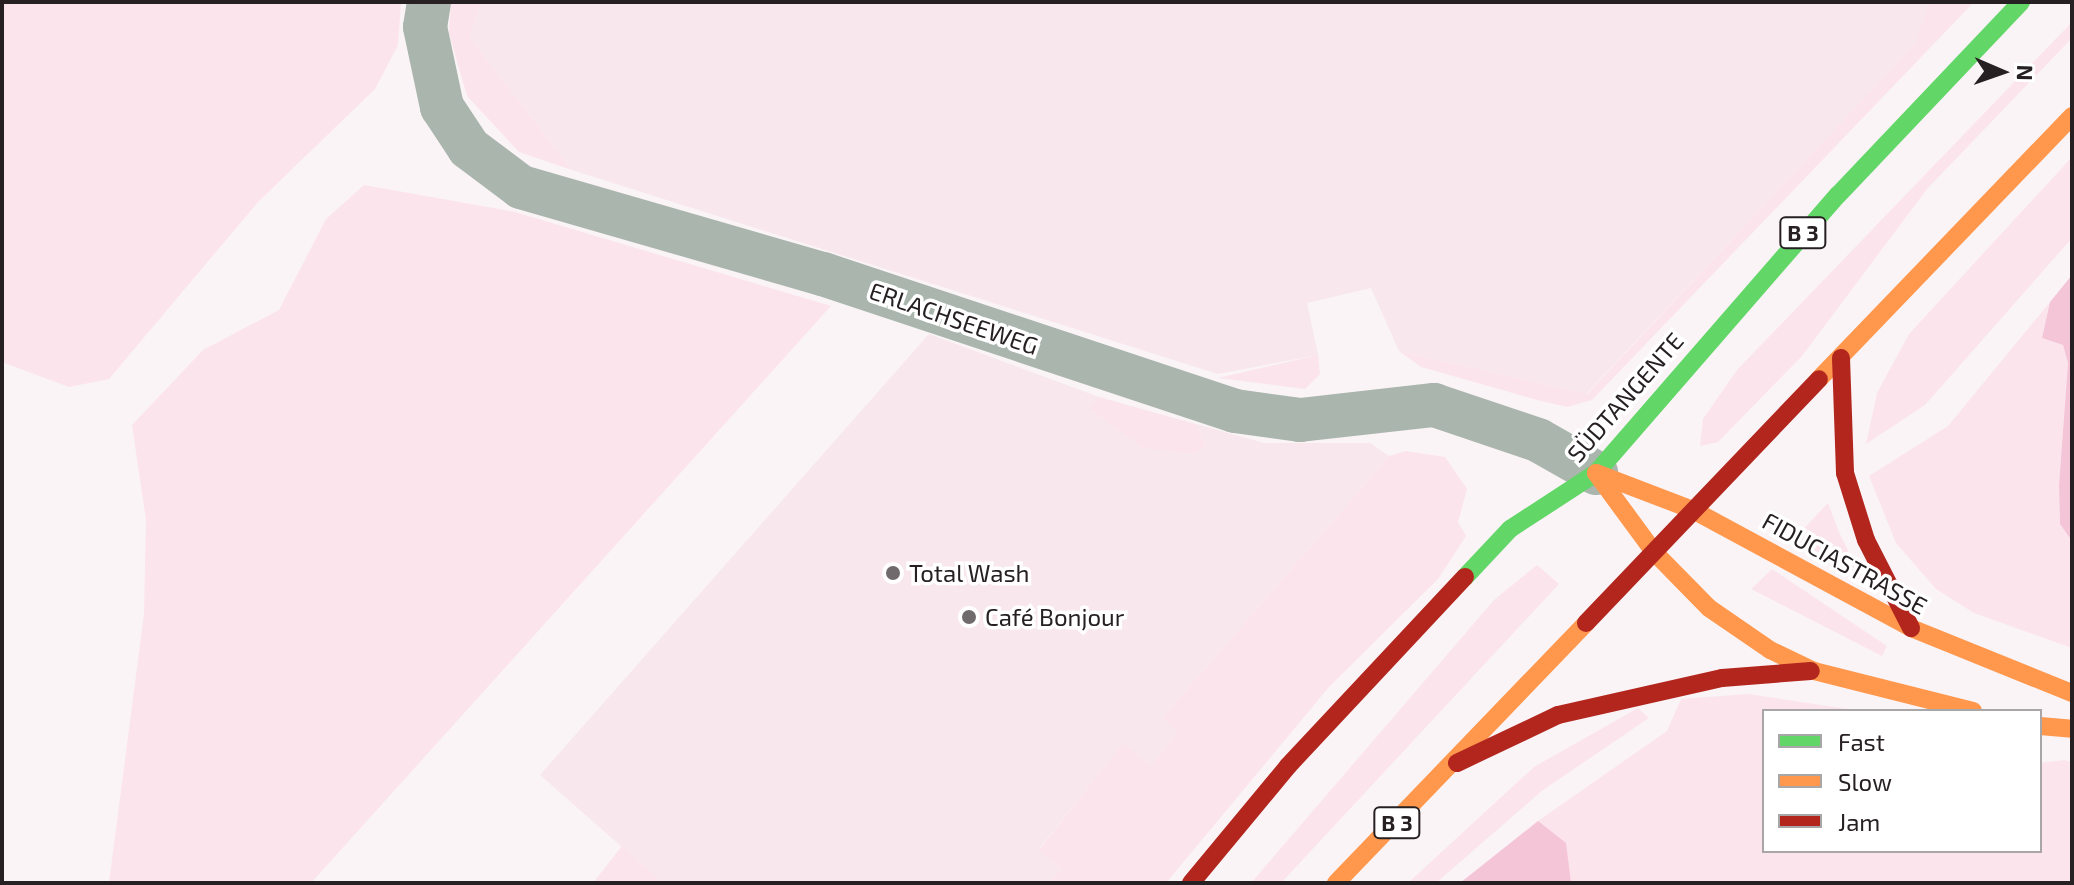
<!DOCTYPE html>
<meta charset="utf-8">
<style>
body{margin:0}
#map{position:relative;width:2074px;height:885px;overflow:hidden;background:#faf4f6;font-family:"Exo 2",sans-serif}
div>[style]{position:absolute}
.built>*{inset:0;background:#f8e7ed}
.green>*{inset:0;background:#fce4ed}
.forest>*{inset:0;background:#f4c4d7}
.street>*{height:44px;margin:-22px;padding:0 22px;transform-origin:22px;border-radius:22px;background:#a9b5ad}
.fast>*{height:18px;margin:-9px;padding:0 9px;transform-origin:9px;border-radius:9px;background:#63d668}
.slow>*{height:18px;margin:-9px;padding:0 9px;transform-origin:9px;border-radius:9px;background:#ff974d}
.jam>*{height:18px;margin:-9px;padding:0 9px;transform-origin:9px;border-radius:9px;background:#b3261e}
.dots>*{width:22px;height:22px;translate:-50% -50%;box-sizing:border-box;border:4px solid #fff;border-radius:50%}
span{translate:-50% -50%;white-space:nowrap;text-align:center;line-height:1.15;-webkit-text-stroke:7px #fff;paint-order:stroke}
.shield-label span{padding:2px 6px;background:#fff;border:2px solid;border-radius:6px;-webkit-text-stroke-width:0}
.shield-label{font-size:22px;color:#262022;font-weight:700}
.street-label{font-size:24px;color:#262022}
.poi-label{font-size:24px;color:#262022}
.left{translate:0 -50%;text-align:left}
.frame{position:absolute;inset:0;border:4px solid #262022;pointer-events:none}
.legend{position:absolute;left:1762px;top:709px;width:280px;height:144px;box-sizing:border-box;background:#fff;border:2px solid #a8a6a7;margin:0;padding:10px 14px;list-style:none;font-size:24px;color:#262022}
.legend li{display:flex;align-items:center;gap:16px;height:40px}
.legend b{width:40px;border:2px solid #a8a6a7}
.north{position:absolute;left:1962px;top:32px;width:80px;height:80px;-webkit-text-stroke:6px #fff;paint-order:stroke;rotate:92deg;font-size:22px;font-weight:700;line-height:32px;text-align:center;color:#262022}
.north::after{content:'';display:block;margin:auto;width:28px;height:36px;background:#262022;clip-path:polygon(50% 0,100% 100%,50% 72%,0 100%)}
</style>
<div id="map">
<div class="built">
<i style="clip-path:polygon(481px 2px,1929px 2px,1916px 44px,1586px 394px,1399px 351px,1371px 288px,1307px 303px,1318px 355px,1218px 374px,572px 170px,470px 37px)"></i>
<i style="clip-path:polygon(929px 334px,1099px 397px,1264px 443px,1370px 443px,1389px 456px,1162px 718px,1179px 733px,1150px 766px,1123px 744px,1039px 849px,1061px 869px,1049px 883px,663px 883px,540px 775px)"></i>
</div>
<div class="green">
<i style="clip-path:polygon(2px 2px,401px 2px,398px 45px,375px 89px,258px 202px,109px 379px,69px 387px,2px 362px)"></i>
<i style="clip-path:polygon(451px 2px,481px 2px,470px 37px,572px 170px,519px 152px,467px 96px,449px 33px)"></i>
<i style="clip-path:polygon(1929px 2px,1974px 2px,1592px 400px,1567px 407px,1537px 400px,1421px 367px,1399px 351px,1587px 394px,1915px 44px)"></i>
<i style="clip-path:polygon(2072px 22px,2072px 38px,1927px 189px,1802px 356px,1718px 442px,1700px 446px,1703px 419px,1737px 370px)"></i>
<i style="clip-path:polygon(2072px 157px,2072px 238px,1925px 405px,1866px 444px,1877px 393px,1909px 334px)"></i>
<i style="clip-path:polygon(364px 185px,515px 212px,831px 306px,311px 883px,109px 883px,144px 614px,146px 520px,132px 425px,203px 350px,279px 310px,326px 219px)"></i>
<i style="clip-path:polygon(2050px 302px,2042px 338px,2063px 345px,2068px 363px,2059px 485px,2060px 524px,2072px 541px,2072px 648px,1974px 613px,1936px 589px,1896px 543px,1869px 476px,1948px 426px)"></i>
<i style="clip-path:polygon(1318px 355px,1320px 374px,1305px 389px,1218px 378px)"></i>
<i style="clip-path:polygon(1099px 397px,1196px 425px,1205px 446px,1193px 454px,1143px 448px,1089px 408px)"></i>
<i style="clip-path:polygon(1406px 451px,1445px 457px,1467px 489px,1458px 522px,1466px 536px,1438px 579px,1329px 687px,1166px 883px,1049px 883px,1061px 869px,1039px 850px,1123px 743px,1151px 765px,1178px 733px,1162px 718px,1389px 456px)"></i>
<i style="clip-path:polygon(1828px 503px,1839px 532px,1864px 583px,1794px 539px)"></i>
<i style="clip-path:polygon(1537px 565px,1559px 584px,1281px 883px,1251px 883px,1494px 600px)"></i>
<i style="clip-path:polygon(1772px 569px,1887px 646px,1882px 656px,1751px 589px)"></i>
<i style="clip-path:polygon(1748px 694px,1861px 711px,1764px 711px,1764px 851px,2040px 851px,2040px 763px,2065px 760px,2072px 762px,2072px 883px,1548px 883px,1538px 821px,1667px 731px,1681px 699px)"></i>
<i style="clip-path:polygon(1638px 708px,1649px 718px,1543px 790px,1436px 883px,1408px 883px,1534px 767px)"></i>
<i style="clip-path:polygon(622px 846px,663px 883px,593px 883px)"></i>
</div>
<div class="forest">
<i style="clip-path:polygon(2072px 275px,2072px 541px,2060px 524px,2059px 485px,2068px 363px,2063px 345px,2042px 338px,2050px 302px)"></i>
<i style="clip-path:polygon(1538px 821px,1566px 843px,1571px 883px,1460px 883px)"></i>
</div>
<div class="street">
<i style="left:429px;top:2px;width:25px;rotate:99deg"></i>
<i style="left:425px;top:27px;width:82px;rotate:78deg"></i>
<i style="left:442px;top:107px;width:49px;rotate:56.6deg"></i>
<i style="left:469px;top:148px;width:65px;rotate:36.9deg"></i>
<i style="left:521px;top:187px;width:314px;rotate:16.1deg"></i>
<i style="left:823px;top:274px;width:434px;rotate:18.4deg"></i>
<i style="left:1235px;top:411px;width:66px;rotate:7.9deg"></i>
<i style="left:1300px;top:420px;width:135px;rotate:-6.4deg"></i>
<i style="left:1434px;top:405px;width:110px;rotate:18.6deg"></i>
<i style="left:1538px;top:440px;width:67px;rotate:29.6deg"></i>
</div>
<div class="fast">
<i style="left:1465px;top:577px;width:66px;rotate:-46.8deg"></i>
<i style="left:1510px;top:529px;width:103px;rotate:-33.1deg"></i>
<i style="left:1596px;top:473px;width:369px;rotate:-49deg"></i>
<i style="left:1838px;top:195px;width:266px;rotate:-46.5deg"></i>
</div>
<div class="slow">
<i style="left:1819px;top:379px;width:365px;rotate:-46.1deg"></i>
<i style="left:1596px;top:473px;width:104px;rotate:20.9deg"></i>
<i style="left:1693px;top:510px;width:248px;rotate:28.4deg"></i>
<i style="left:1911px;top:628px;width:174px;rotate:22deg"></i>
<i style="left:1596px;top:473px;width:98px;rotate:53.7deg"></i>
<i style="left:1654px;top:552px;width:78px;rotate:45.5deg"></i>
<i style="left:1709px;top:608px;width:74px;rotate:34.5deg"></i>
<i style="left:1770px;top:650px;width:49px;rotate:25.5deg"></i>
<i style="left:1814px;top:671px;width:164px;rotate:14.1deg"></i>
<i style="left:2040px;top:726px;width:32px;rotate:5deg"></i>
<i style="left:1336px;top:883px;width:361px;rotate:-46.1deg"></i>
</div>
<div class="jam">
<i style="left:1841px;top:358px;width:115px;rotate:88deg"></i>
<i style="left:1845px;top:473px;width:70px;rotate:72.6deg"></i>
<i style="left:1866px;top:540px;width:99px;rotate:62.9deg"></i>
<i style="left:1586px;top:623px;width:337px;rotate:-46.3deg"></i>
<i style="left:1457px;top:763px;width:112px;rotate:-25.4deg"></i>
<i style="left:1558px;top:715px;width:168px;rotate:-12.7deg"></i>
<i style="left:1722px;top:678px;width:89px;rotate:-4.5deg"></i>
<i style="left:1191px;top:883px;width:152px;rotate:-50.3deg"></i>
<i style="left:1288px;top:766px;width:259px;rotate:-46.9deg"></i>
</div>
<div class="dots">
<i style="left:893px;top:573px;background:#706a6c"></i>
<i style="left:969px;top:617px;background:#706a6c"></i>
</div>
<div class="shield-label">
<span style="left:1803px;top:233px">B 3</span>
<span style="left:1397px;top:823px">B 3</span>
</div>
<div class="street-label">
<span style="left:954px;top:318px;rotate:19deg">ERLACHSEEWEG</span>
<span style="left:1625px;top:397px;rotate:-49deg">SÜDTANGENTE</span>
<span style="left:1845px;top:563px;rotate:29deg">FIDUCIASTRASSE</span>
</div>
<div class="poi-label">
<span class="left" style="left:909px;top:573px">Total Wash</span>
<span class="left" style="left:985px;top:617px">Café Bonjour</span>
</div>
<div class="frame"></div>
<ul class="legend">
<li><b style="height:10px;background:#63d668"></b>Fast</li>
<li><b style="height:10px;background:#ff974d"></b>Slow</li>
<li><b style="height:10px;background:#b3261e"></b>Jam</li>
</ul>
<div class="north">N</div>
</div>
